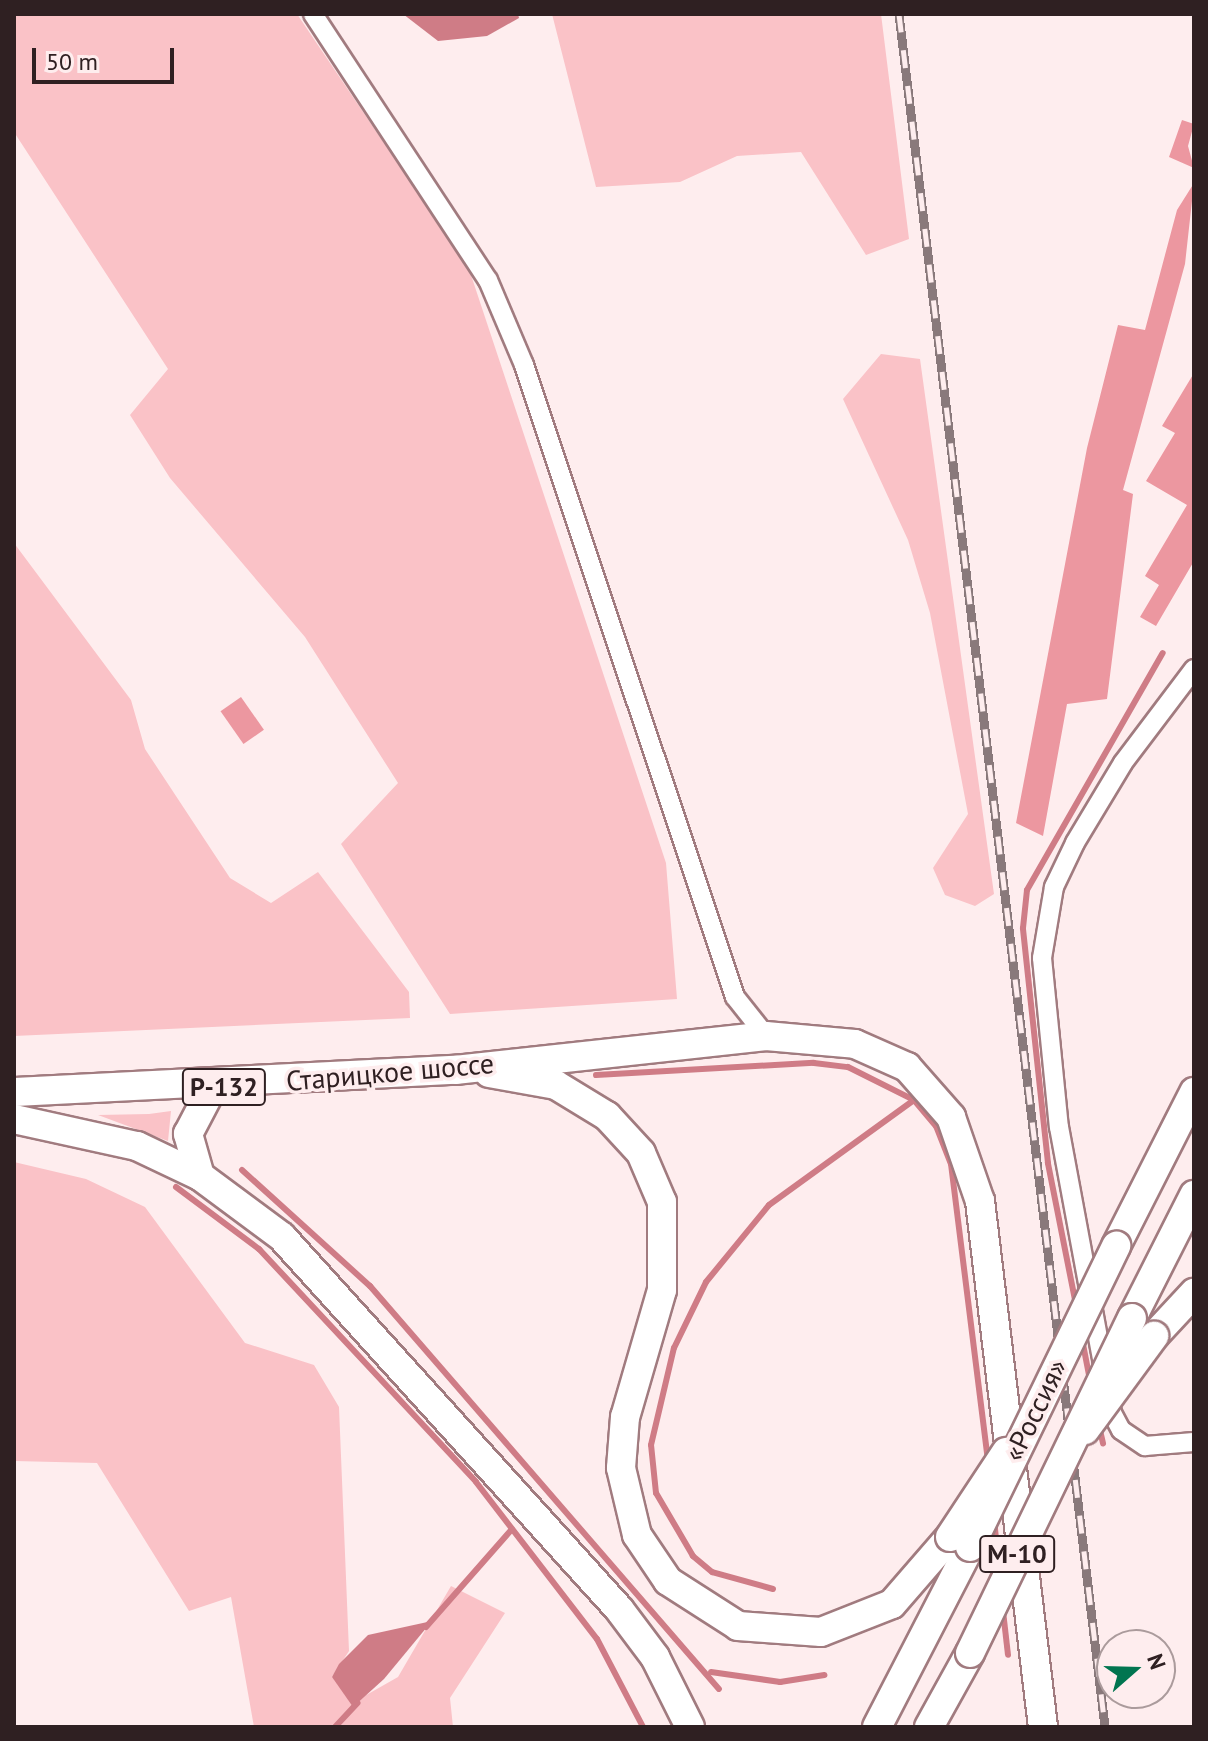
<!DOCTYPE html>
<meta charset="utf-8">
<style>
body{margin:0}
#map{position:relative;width:1208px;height:1741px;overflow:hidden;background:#feedee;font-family:"PT Sans",sans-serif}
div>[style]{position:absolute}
.green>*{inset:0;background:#fac2c7}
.water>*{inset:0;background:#cf7c86}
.stream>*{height:6px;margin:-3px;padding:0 3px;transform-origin:3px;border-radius:3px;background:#cf7c86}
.building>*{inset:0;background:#ec97a0;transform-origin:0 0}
.roads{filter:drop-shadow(2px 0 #a17b7f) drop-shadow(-2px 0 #a17b7f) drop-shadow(0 2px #a17b7f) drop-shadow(0 -2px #a17b7f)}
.minor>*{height:18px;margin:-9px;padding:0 9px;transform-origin:9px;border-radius:9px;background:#fff}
.primary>*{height:28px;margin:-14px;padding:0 14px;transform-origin:14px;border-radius:14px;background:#fff}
.trunk>*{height:28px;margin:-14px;padding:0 14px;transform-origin:14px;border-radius:14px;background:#fff}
.rail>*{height:9px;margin-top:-4.5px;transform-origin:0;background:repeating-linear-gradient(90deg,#feedee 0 18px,#89797b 0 36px);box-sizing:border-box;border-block:2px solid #89797b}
.bridges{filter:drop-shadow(2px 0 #a17b7f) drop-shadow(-2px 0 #a17b7f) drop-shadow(0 2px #a17b7f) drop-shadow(0 -2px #a17b7f)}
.primary-bridge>*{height:28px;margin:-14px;padding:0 14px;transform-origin:14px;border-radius:14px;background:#fff}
.trunk-bridge>*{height:28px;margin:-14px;padding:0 14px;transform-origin:14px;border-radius:14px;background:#fff}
span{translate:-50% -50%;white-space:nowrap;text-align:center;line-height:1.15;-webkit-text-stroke:7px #feedee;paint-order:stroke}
.shield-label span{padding:2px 6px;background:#feedee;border:2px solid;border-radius:6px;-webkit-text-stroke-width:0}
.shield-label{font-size:26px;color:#2f2022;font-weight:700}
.street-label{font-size:28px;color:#2f2022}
.frame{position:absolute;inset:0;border:16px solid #2f2022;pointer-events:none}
.north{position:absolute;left:1096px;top:1629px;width:80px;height:80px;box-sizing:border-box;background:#feedee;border:2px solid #ab9b9c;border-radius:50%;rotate:70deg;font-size:22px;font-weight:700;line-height:32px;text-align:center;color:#2f2022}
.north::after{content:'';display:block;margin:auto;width:28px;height:36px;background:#017550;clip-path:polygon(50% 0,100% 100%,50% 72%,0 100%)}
.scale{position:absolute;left:32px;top:48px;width:142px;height:36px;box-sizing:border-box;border:4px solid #2f2022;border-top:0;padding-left:10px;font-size:24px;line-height:28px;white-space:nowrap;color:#2f2022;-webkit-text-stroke:6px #feedee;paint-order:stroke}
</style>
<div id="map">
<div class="green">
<i style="clip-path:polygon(14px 14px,297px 14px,469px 269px,666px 863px,677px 999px,450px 1014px,341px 844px,398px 783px,305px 637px,170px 478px,130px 415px,168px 369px,14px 132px)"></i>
<i style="clip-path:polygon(552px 14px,881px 14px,909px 239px,866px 255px,801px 152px,737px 156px,680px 182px,596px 187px)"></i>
<i style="clip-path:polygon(881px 354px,920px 359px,994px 894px,975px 906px,945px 895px,933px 868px,968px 814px,930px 613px,908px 540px,843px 399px)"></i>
<i style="clip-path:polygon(14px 543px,131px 700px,145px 749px,230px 878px,271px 903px,318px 872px,409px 992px,410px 1018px,14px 1036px)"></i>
<i style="clip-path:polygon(171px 1111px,168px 1141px,98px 1115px,149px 1114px)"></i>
<i style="clip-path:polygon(14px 1162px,86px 1179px,145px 1207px,245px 1343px,314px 1365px,339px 1407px,349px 1651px,332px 1677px,361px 1698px,398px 1677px,451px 1586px,505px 1613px,450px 1698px,453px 1727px,254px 1727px,231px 1597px,189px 1611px,97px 1463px,14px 1461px)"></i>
</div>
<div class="water">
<i style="clip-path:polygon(403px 14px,518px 14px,519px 18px,487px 36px,438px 41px)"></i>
<i style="clip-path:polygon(432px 1621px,384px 1679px,353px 1707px,332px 1677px,339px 1664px,368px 1635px)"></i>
</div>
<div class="stream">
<i style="left:596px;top:1075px;width:218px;rotate:-3.2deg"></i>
<i style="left:814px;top:1063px;width:34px;rotate:7deg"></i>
<i style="left:848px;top:1067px;width:74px;rotate:26.6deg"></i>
<i style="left:914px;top:1100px;width:34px;rotate:50deg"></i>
<i style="left:936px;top:1126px;width:41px;rotate:68.5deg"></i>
<i style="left:951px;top:1164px;width:298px;rotate:82.9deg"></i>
<i style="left:242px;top:1170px;width:173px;rotate:42.2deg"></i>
<i style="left:370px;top:1286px;width:533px;rotate:49.11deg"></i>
<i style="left:176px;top:1187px;width:104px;rotate:36.8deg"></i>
<i style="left:259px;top:1249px;width:318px;rotate:47deg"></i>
<i style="left:476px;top:1482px;width:198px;rotate:52.4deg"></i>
<i style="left:597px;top:1639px;width:99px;rotate:62.4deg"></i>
<i style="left:1076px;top:1305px;width:145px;rotate:-101.2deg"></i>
<i style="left:1048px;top:1163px;width:236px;rotate:-96.1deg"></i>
<i style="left:1023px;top:928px;width:38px;rotate:-84deg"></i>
<i style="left:1027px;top:890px;width:273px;rotate:-60.2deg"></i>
<i style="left:1082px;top:1339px;width:42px;rotate:79deg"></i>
<i style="left:1099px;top:1426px;width:18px;rotate:77deg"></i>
<i style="left:994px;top:1519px;width:49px;rotate:84.2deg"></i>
<i style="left:773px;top:1589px;width:63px;rotate:-164.4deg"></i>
<i style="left:712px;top:1572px;width:25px;rotate:-140deg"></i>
<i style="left:693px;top:1556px;width:73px;rotate:-120.4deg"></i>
<i style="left:656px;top:1493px;width:48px;rotate:-95.9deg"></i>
<i style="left:651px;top:1445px;width:100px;rotate:-76.7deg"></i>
<i style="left:674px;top:1348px;width:73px;rotate:-64.1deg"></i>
<i style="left:706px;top:1282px;width:99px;rotate:-50.7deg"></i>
<i style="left:769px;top:1205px;width:179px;rotate:-35.9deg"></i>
<i style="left:1003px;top:1611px;width:44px;rotate:83.5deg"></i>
<i style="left:426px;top:1627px;width:130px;rotate:-48.7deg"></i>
<i style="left:711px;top:1672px;width:70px;rotate:8.2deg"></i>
<i style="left:780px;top:1682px;width:45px;rotate:-9deg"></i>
<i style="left:335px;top:1727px;width:33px;rotate:-47deg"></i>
</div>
<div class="building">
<i style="clip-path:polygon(1182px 120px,1194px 124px,1188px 146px,1194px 168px,1169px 157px)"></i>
<i style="clip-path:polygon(1194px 183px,1185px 264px,1123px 490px,1133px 494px,1107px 699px,1067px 704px,1043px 836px,1016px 823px,1087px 448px,1118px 325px,1145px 330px,1177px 210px)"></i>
<i style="clip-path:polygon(1194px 373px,1194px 561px,1156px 626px,1140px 617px,1159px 585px,1145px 576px,1187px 505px,1146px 481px,1175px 433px,1162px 426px)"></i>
<i style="left:241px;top:697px;width:40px;height:25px;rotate:55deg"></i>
</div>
<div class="roads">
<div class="minor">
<i style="left:313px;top:14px;width:318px;rotate:56.7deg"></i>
<i style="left:488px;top:280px;width:92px;rotate:67deg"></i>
<i style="left:524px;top:365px;width:666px;rotate:71.54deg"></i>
<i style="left:735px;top:997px;width:50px;rotate:51.5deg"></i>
<i style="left:1194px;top:669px;width:118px;rotate:127.1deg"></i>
<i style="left:1123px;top:763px;width:93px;rotate:121deg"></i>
<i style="left:1075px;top:843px;width:49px;rotate:115.5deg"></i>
<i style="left:1054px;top:887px;width:72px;rotate:99.6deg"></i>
<i style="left:1042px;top:958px;width:170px;rotate:84.3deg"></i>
<i style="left:1059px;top:1127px;width:291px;rotate:79.5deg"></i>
<i style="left:1112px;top:1413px;width:19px;rotate:62deg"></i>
<i style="left:1121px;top:1430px;width:29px;rotate:34deg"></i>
<i style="left:1145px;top:1446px;width:49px;rotate:-4.7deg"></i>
</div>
<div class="primary">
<i style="left:489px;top:1073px;width:68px;rotate:10.2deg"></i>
<i style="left:556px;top:1085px;width:60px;rotate:31.3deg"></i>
<i style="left:607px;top:1116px;width:50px;rotate:47.4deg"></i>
<i style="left:641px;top:1153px;width:53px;rotate:66.8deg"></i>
<i style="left:662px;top:1202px;width:88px;rotate:90deg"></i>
<i style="left:662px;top:1290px;width:132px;rotate:106.2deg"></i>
<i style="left:625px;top:1417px;width:51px;rotate:94.5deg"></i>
<i style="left:621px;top:1468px;width:69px;rotate:76.6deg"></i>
<i style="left:637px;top:1535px;width:55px;rotate:56deg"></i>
<i style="left:668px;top:1581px;width:83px;rotate:32.7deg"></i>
<i style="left:738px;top:1626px;width:83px;rotate:4.1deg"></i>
<i style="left:821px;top:1632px;width:76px;rotate:-21.5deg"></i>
<i style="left:892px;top:1604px;width:89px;rotate:-49.1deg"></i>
<i style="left:14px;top:1092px;width:442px;rotate:-2.9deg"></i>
<i style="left:455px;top:1070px;width:313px;rotate:-6.2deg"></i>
<i style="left:766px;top:1036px;width:89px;rotate:5.1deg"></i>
<i style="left:855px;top:1044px;width:57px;rotate:23.9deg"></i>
<i style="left:907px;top:1067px;width:67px;rotate:48.7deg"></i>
<i style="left:951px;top:1117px;width:89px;rotate:71deg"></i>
<i style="left:980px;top:1201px;width:530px;rotate:83.17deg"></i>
<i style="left:14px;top:1119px;width:126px;rotate:12.4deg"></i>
<i style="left:137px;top:1146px;width:70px;rotate:25.5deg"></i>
<i style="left:200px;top:1176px;width:102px;rotate:36.6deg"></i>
<i style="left:282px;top:1237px;width:502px;rotate:47.83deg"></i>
<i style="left:619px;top:1609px;width:60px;rotate:53.1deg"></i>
<i style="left:655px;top:1657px;width:78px;rotate:63.4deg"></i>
<i style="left:200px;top:1176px;width:44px;rotate:-105.9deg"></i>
<i style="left:188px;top:1134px;width:52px;rotate:-62.4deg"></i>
<i style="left:1154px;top:1336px;width:59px;rotate:-47.1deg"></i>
</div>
<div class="trunk">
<i style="left:1116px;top:1246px;width:173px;rotate:-63.1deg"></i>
<i style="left:1132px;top:1318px;width:138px;rotate:-63.2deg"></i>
<i style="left:877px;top:1727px;width:203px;rotate:-62.7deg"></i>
<i style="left:929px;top:1727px;width:85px;rotate:-61deg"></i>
</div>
</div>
<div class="rail">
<i style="left:899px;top:14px;width:1725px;rotate:83.14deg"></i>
</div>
<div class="bridges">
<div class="primary-bridge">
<i style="left:1085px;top:1430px;width:117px;rotate:-53.7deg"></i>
<i style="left:950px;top:1537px;width:102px;rotate:-56.6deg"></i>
</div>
<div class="trunk-bridge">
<i style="left:970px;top:1547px;width:335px;rotate:-64.1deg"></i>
<i style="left:970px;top:1653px;width:372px;rotate:-64.2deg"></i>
</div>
</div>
<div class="shield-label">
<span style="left:224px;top:1087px">Р-132</span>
<span style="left:1017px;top:1554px">М-10</span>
</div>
<div class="street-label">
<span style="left:390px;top:1072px;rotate:-5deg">Старицкое шоссе</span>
<span style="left:1035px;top:1410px;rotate:-64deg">«Россия»</span>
</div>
<div class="frame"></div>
<div class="north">N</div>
<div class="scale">50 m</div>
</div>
